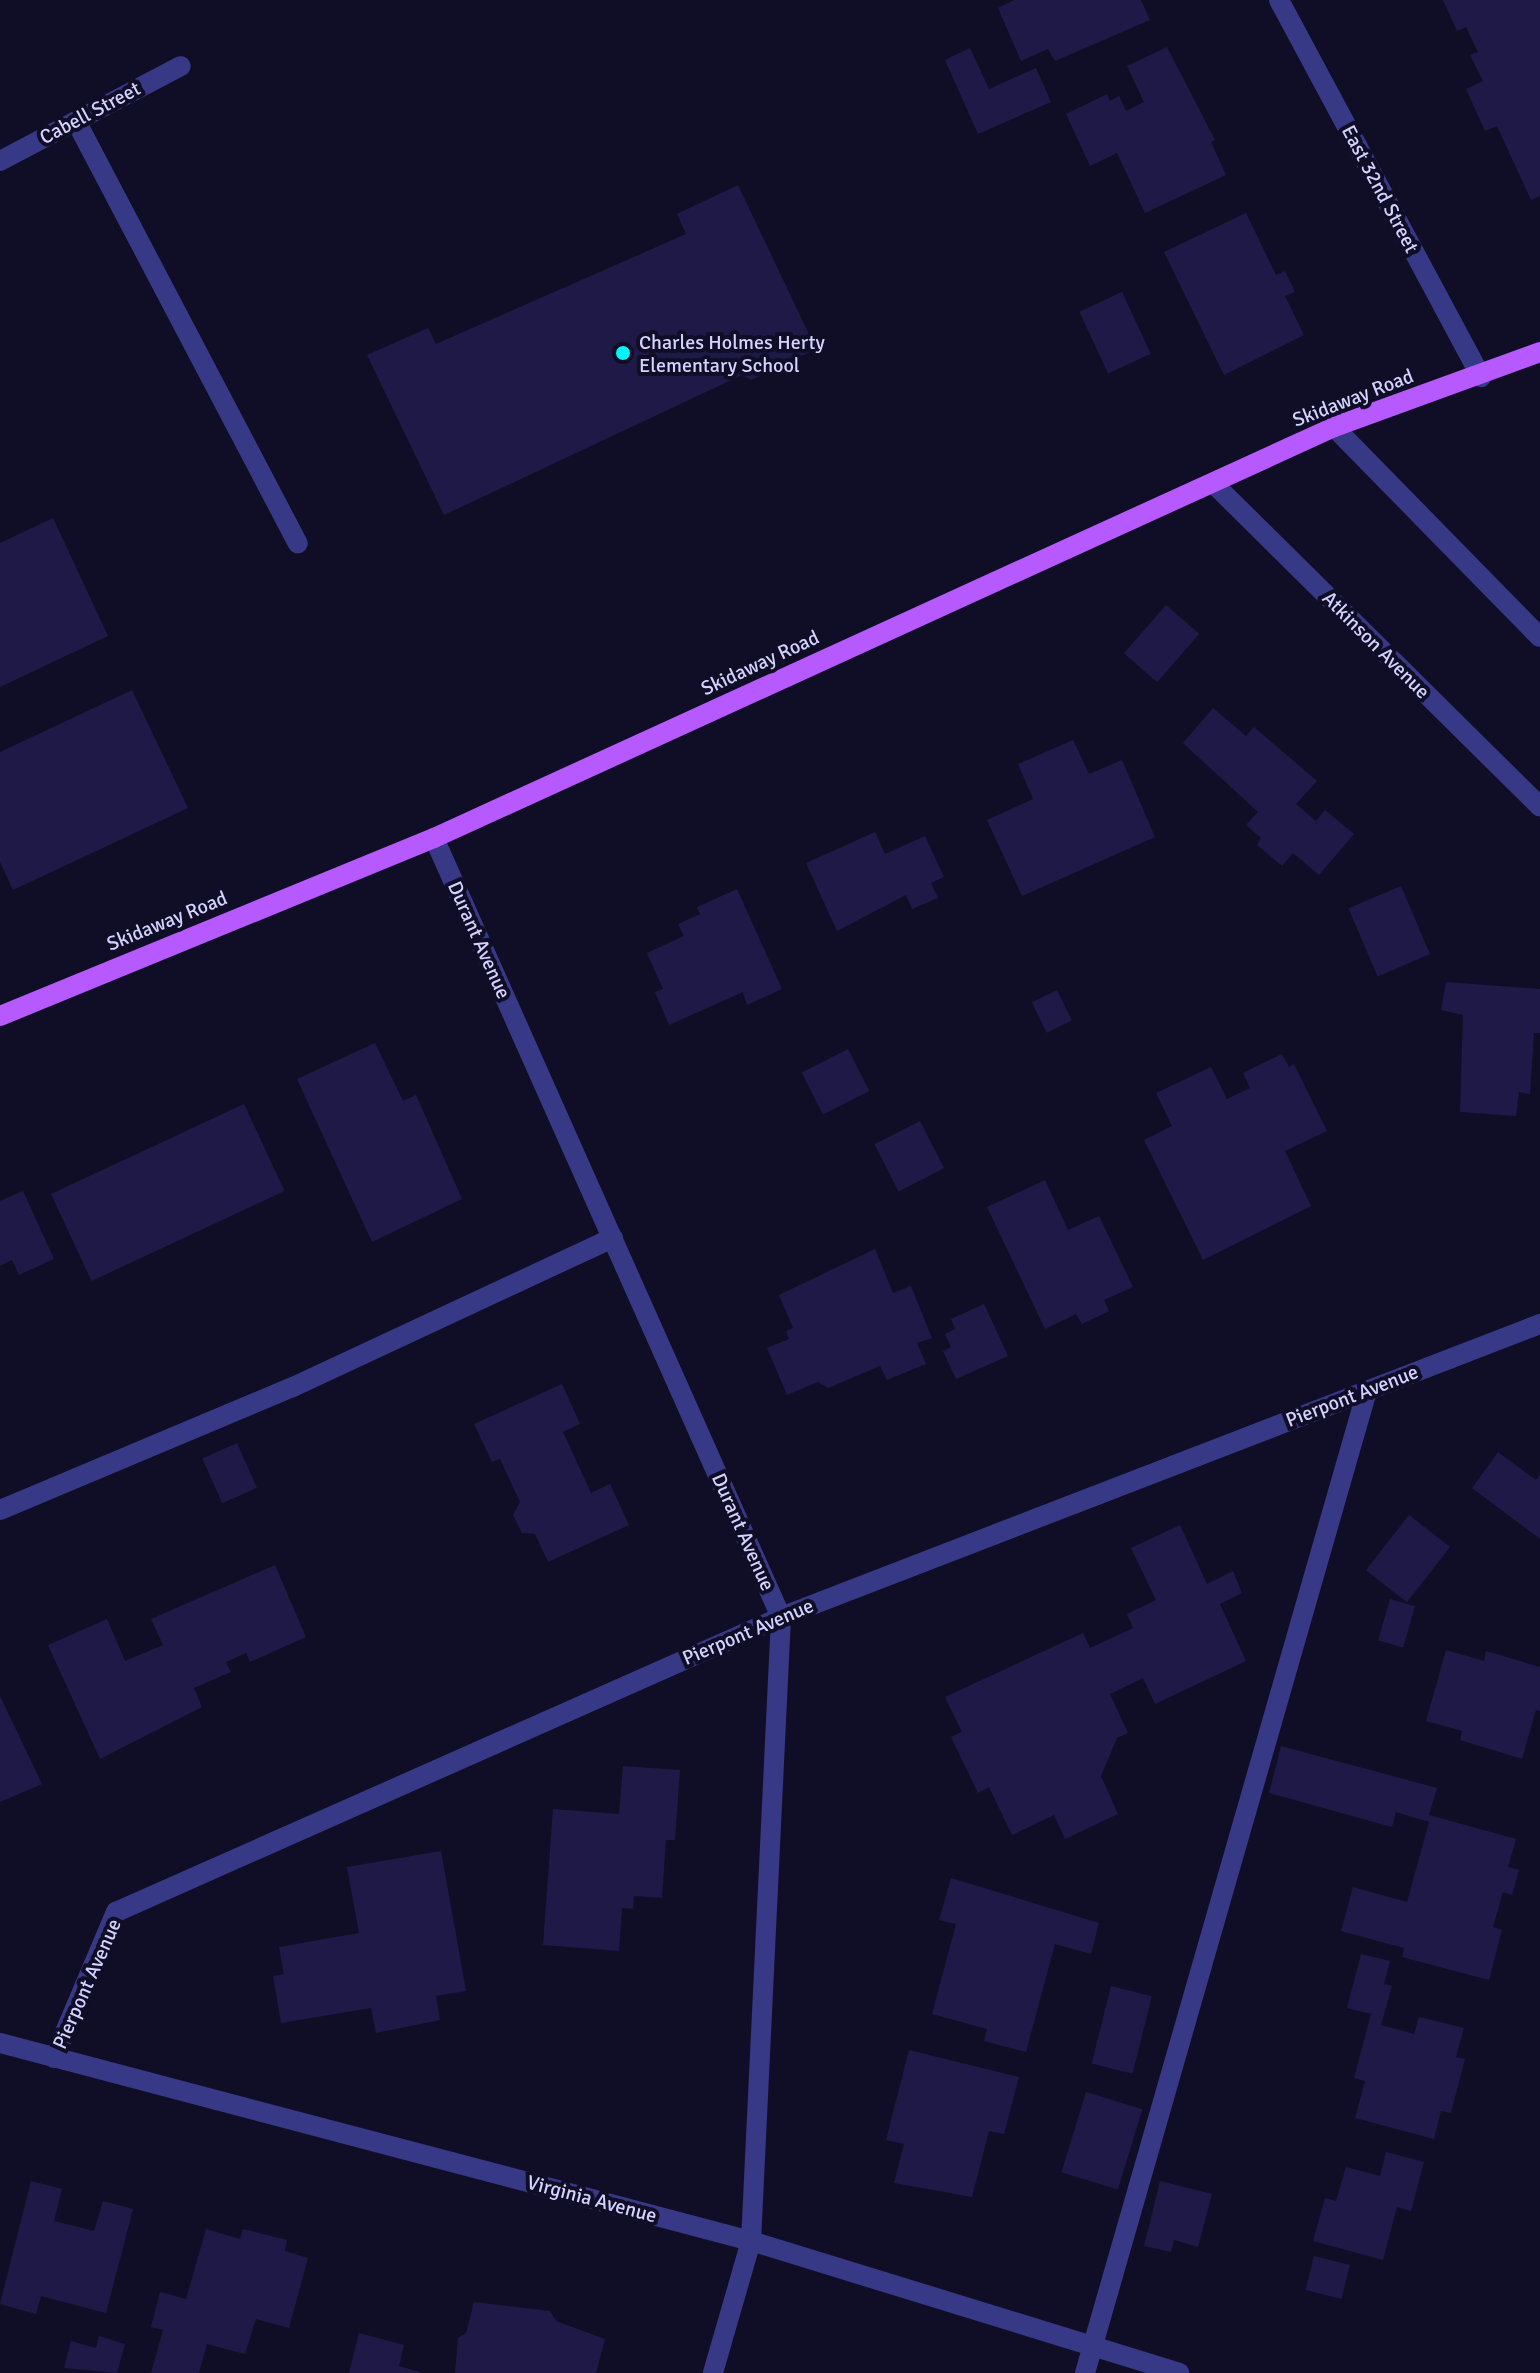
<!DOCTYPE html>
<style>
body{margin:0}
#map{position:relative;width:1540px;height:2373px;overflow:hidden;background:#100e26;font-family:Signika,sans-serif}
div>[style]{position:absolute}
.building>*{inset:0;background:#1f1947;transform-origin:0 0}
.minor>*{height:20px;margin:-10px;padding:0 10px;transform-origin:10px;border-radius:10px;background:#373986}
.major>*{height:20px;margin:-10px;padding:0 10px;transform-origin:10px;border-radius:10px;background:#b659ff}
.dots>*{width:22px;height:22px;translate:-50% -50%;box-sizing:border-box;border:4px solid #100e26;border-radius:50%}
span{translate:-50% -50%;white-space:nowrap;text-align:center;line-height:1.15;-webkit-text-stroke:8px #100e26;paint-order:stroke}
.street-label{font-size:20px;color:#d4d2ff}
.poi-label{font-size:20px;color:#d4d2ff}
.left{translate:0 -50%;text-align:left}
</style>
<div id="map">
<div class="building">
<i style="clip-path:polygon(1014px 0,1141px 0,1150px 20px,1055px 61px,1048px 49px,1021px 61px,998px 8px)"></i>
<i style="clip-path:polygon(1443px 0,1540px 0,1540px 196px,1531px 200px,1497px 126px,1485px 131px,1466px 89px,1483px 81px,1470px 55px,1478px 52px,1466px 27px,1457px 31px)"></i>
<i style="clip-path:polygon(1167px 47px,1215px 140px,1211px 142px,1226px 175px,1145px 213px,1117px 153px,1090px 166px,1066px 114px,1107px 94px,1110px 101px,1119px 96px,1126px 111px,1144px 102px,1127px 66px)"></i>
<i style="clip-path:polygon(970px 48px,989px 89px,1036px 68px,1051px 102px,978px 134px,945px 60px)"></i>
<i style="clip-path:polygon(738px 185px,816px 349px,751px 380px,742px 375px,444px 515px,367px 355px,428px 328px,436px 344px,686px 234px,677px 214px)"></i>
<i style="clip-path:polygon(1246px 213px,1276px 275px,1285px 271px,1295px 292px,1285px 296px,1304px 335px,1224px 375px,1164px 252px)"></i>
<i style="left:1122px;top:292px;width:68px;height:47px;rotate:65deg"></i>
<i style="clip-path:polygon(53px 518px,108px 636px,0 687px,0 543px)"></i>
<i style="left:1166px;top:605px;width:44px;height:64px;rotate:41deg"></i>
<i style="clip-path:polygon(132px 690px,188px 808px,13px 890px,0 862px,0 752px)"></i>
<i style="clip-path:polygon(1213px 708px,1246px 736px,1254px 727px,1317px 781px,1296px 804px,1316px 821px,1325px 810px,1354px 834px,1319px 875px,1293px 853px,1282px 866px,1257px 845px,1261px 838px,1246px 825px,1258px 812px,1183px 743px)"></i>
<i style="clip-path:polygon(1073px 740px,1089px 774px,1122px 760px,1155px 837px,1022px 896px,987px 820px,1033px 799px,1018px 764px)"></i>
<i style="clip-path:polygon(875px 832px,885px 854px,925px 836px,944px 877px,931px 883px,938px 898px,912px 909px,906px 895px,837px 931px,806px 863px)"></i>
<i style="left:1401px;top:886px;width:74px;height:57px;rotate:67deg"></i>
<i style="clip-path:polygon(737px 889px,782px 989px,747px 1005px,743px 992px,669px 1025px,655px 992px,663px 989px,647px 953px,684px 936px,678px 924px,700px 914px,697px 907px)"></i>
<i style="clip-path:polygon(1446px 982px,1540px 989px,1540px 1033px,1534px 1033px,1530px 1094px,1519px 1092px,1516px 1116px,1460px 1112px,1463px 1015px,1441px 1010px)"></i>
<i style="left:1057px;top:990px;width:34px;height:28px;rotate:64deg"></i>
<i style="clip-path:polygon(375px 1043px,403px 1101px,416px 1095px,462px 1199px,372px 1242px,297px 1079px)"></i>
<i style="left:848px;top:1049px;width:47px;height:52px;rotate:63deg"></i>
<i style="clip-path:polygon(1282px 1054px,1289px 1067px,1294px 1064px,1327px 1131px,1285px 1151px,1311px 1206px,1203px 1260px,1144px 1140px,1172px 1126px,1156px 1093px,1211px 1067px,1227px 1099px,1250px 1088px,1243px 1073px)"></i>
<i style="left:244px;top:1104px;width:96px;height:213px;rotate:65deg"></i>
<i style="left:920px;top:1121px;width:53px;height:51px;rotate:63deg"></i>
<i style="clip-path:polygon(1045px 1180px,1068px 1230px,1099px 1216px,1133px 1287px,1104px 1300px,1109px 1311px,1082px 1324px,1076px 1314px,1045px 1329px,987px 1207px)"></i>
<i style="clip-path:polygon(23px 1191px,54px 1259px,19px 1275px,12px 1260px,0 1266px,0 1201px)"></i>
<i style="clip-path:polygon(875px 1249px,893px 1293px,911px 1286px,932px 1338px,917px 1343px,926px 1364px,887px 1380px,880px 1366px,828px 1388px,818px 1382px,787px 1395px,767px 1348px,789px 1339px,786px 1331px,793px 1328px,779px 1295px)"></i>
<i style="clip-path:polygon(984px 1304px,1008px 1356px,956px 1379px,943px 1351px,951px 1347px,945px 1334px,955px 1329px,951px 1319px)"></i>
<i style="clip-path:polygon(562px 1384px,580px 1424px,563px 1432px,591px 1493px,610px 1484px,629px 1525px,548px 1562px,535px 1534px,522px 1533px,513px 1515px,520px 1502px,500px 1459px,492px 1462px,474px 1424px)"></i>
<i style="left:237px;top:1443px;width:49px;height:38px;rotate:66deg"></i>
<i style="clip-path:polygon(1498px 1452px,1536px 1480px,1540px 1475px,1540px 1539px,1472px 1488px)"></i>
<i style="left:1409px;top:1515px;width:52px;height:70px;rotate:38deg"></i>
<i style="clip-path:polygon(1180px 1525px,1207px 1584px,1233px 1571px,1242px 1593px,1220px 1604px,1246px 1661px,1155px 1704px,1143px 1678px,1110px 1694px,1128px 1733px,1117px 1738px,1101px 1776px,1118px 1814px,1065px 1839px,1054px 1815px,1012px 1835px,989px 1787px,978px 1793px,951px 1737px,962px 1732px,945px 1697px,1083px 1633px,1090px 1648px,1133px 1628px,1127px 1614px,1156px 1600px,1131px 1548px)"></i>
<i style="clip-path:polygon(275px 1565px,306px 1637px,250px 1662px,246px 1653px,226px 1662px,231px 1672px,194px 1688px,202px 1707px,100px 1759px,48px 1645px,107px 1619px,125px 1661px,163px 1645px,151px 1619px)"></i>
<i style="left:1390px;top:1599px;width:26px;height:43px;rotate:16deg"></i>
<i style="clip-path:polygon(1446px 1650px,1484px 1661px,1486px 1651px,1540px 1667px,1540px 1711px,1536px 1710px,1522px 1759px,1460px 1740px,1462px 1731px,1426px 1721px)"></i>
<i style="clip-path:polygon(0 1696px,42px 1784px,0 1802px)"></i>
<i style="clip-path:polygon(1281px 1746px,1437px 1788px,1429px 1815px,1516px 1839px,1508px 1867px,1519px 1870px,1512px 1895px,1503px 1892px,1493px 1927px,1502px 1930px,1489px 1980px,1402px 1957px,1404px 1948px,1341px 1931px,1353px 1887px,1407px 1902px,1429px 1822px,1396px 1812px,1392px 1827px,1269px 1793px)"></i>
<i style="clip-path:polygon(623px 1766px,680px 1770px,675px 1840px,666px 1840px,662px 1898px,634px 1896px,633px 1909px,622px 1908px,619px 1951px,543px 1945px,553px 1809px,619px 1814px)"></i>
<i style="clip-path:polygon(441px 1851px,466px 1991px,436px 1996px,440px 2020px,376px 2033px,371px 2008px,281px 2023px,273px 1976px,284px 1974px,279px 1947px,359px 1933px,347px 1867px)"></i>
<i style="clip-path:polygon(951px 1878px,1099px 1923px,1091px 1954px,1055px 1944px,1026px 2052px,984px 2041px,987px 2029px,932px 2014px,956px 1924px,939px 1920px)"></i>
<i style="clip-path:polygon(1361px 1954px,1390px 1961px,1384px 1984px,1392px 1986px,1381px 2025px,1414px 2034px,1419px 2017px,1464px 2028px,1456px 2057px,1465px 2059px,1451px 2113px,1441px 2111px,1434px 2139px,1355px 2118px,1365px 2081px,1354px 2078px,1371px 2014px,1347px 2008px)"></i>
<i style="left:1111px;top:1986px;width:42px;height:80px;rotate:14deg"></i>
<i style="clip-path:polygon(909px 2050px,1019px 2077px,1004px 2134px,989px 2131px,972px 2197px,894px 2183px,904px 2144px,886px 2140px)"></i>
<i style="left:1086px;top:2092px;width:59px;height:84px;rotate:17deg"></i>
<i style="clip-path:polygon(1386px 2152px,1424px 2162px,1411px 2211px,1397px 2207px,1383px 2260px,1313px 2241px,1325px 2198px,1336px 2201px,1346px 2167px,1380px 2176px)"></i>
<i style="clip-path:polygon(31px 2181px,62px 2189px,54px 2221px,94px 2231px,103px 2201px,133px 2209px,106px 2313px,41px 2296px,36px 2314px,0 2304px)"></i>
<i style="clip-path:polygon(1160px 2181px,1212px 2194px,1198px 2247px,1174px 2240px,1171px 2252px,1144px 2246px)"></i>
<i style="clip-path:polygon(206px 2229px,240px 2239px,243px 2229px,287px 2240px,285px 2251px,308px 2258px,289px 2328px,256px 2319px,245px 2354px,207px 2344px,199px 2373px,151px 2373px,163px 2330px,151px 2327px,160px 2292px,186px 2299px)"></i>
<i style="left:1314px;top:2256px;width:37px;height:35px;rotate:14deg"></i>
<i style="clip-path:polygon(474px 2302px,550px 2311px,556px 2321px,605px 2339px,596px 2373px,455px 2373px,458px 2338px,466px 2333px)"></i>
<i style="clip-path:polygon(359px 2333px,404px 2345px,399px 2366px,423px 2373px,349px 2373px)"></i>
<i style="clip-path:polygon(99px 2336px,125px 2344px,117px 2373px,64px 2368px,71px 2341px,96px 2348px)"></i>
</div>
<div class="minor">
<i style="left:1279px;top:0;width:428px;rotate:61.8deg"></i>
<i style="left:76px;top:121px;width:477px;rotate:62.3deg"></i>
<i style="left:0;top:161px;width:204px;rotate:-27.7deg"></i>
<i style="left:1334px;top:427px;width:294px;rotate:45.6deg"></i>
<i style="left:1213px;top:483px;width:460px;rotate:44.7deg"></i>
<i style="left:434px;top:838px;width:853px;rotate:65.99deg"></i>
<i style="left:781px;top:1617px;width:625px;rotate:92.75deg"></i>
<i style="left:751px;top:2241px;width:137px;rotate:106.1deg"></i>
<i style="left:0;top:1510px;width:318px;rotate:-22.8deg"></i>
<i style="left:293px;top:1387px;width:353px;rotate:-25deg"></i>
<i style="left:0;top:2043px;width:777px;rotate:14.77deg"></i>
<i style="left:751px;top:2241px;width:448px;rotate:17.1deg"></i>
<i style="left:54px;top:2058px;width:159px;rotate:-67deg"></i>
<i style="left:116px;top:1912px;width:727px;rotate:-23.92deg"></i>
<i style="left:781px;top:1617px;width:814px;rotate:-21.11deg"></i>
<i style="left:1085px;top:2373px;width:1022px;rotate:-73.98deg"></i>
</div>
<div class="major">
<i style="left:0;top:1016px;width:469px;rotate:-22.3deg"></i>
<i style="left:434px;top:838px;width:989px;rotate:-24.54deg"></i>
<i style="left:1334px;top:427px;width:219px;rotate:-20deg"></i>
</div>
<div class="dots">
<i style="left:623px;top:353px;background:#00f5fd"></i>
</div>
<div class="street-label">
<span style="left:90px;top:113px;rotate:-28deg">Cabell Street</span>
<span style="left:1380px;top:189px;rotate:62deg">East 32nd Street</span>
<span style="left:1353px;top:398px;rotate:-21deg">Skidaway Road</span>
<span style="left:1376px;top:645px;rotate:45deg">Atkinson Avenue</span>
<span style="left:760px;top:663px;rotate:-25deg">Skidaway Road</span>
<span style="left:167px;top:921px;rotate:-22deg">Skidaway Road</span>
<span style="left:479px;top:940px;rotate:66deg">Durant Avenue</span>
<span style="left:1352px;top:1396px;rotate:-21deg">Pierpont Avenue</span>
<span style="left:743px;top:1532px;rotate:66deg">Durant Avenue</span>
<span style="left:748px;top:1632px;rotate:-23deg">Pierpont Avenue</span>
<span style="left:87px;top:1984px;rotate:-66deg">Pierpont Avenue</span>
<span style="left:592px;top:2199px;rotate:15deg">Virginia Avenue</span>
</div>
<div class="poi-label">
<span class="left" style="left:639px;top:354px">Charles Holmes Herty<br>Elementary School</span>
</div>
</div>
